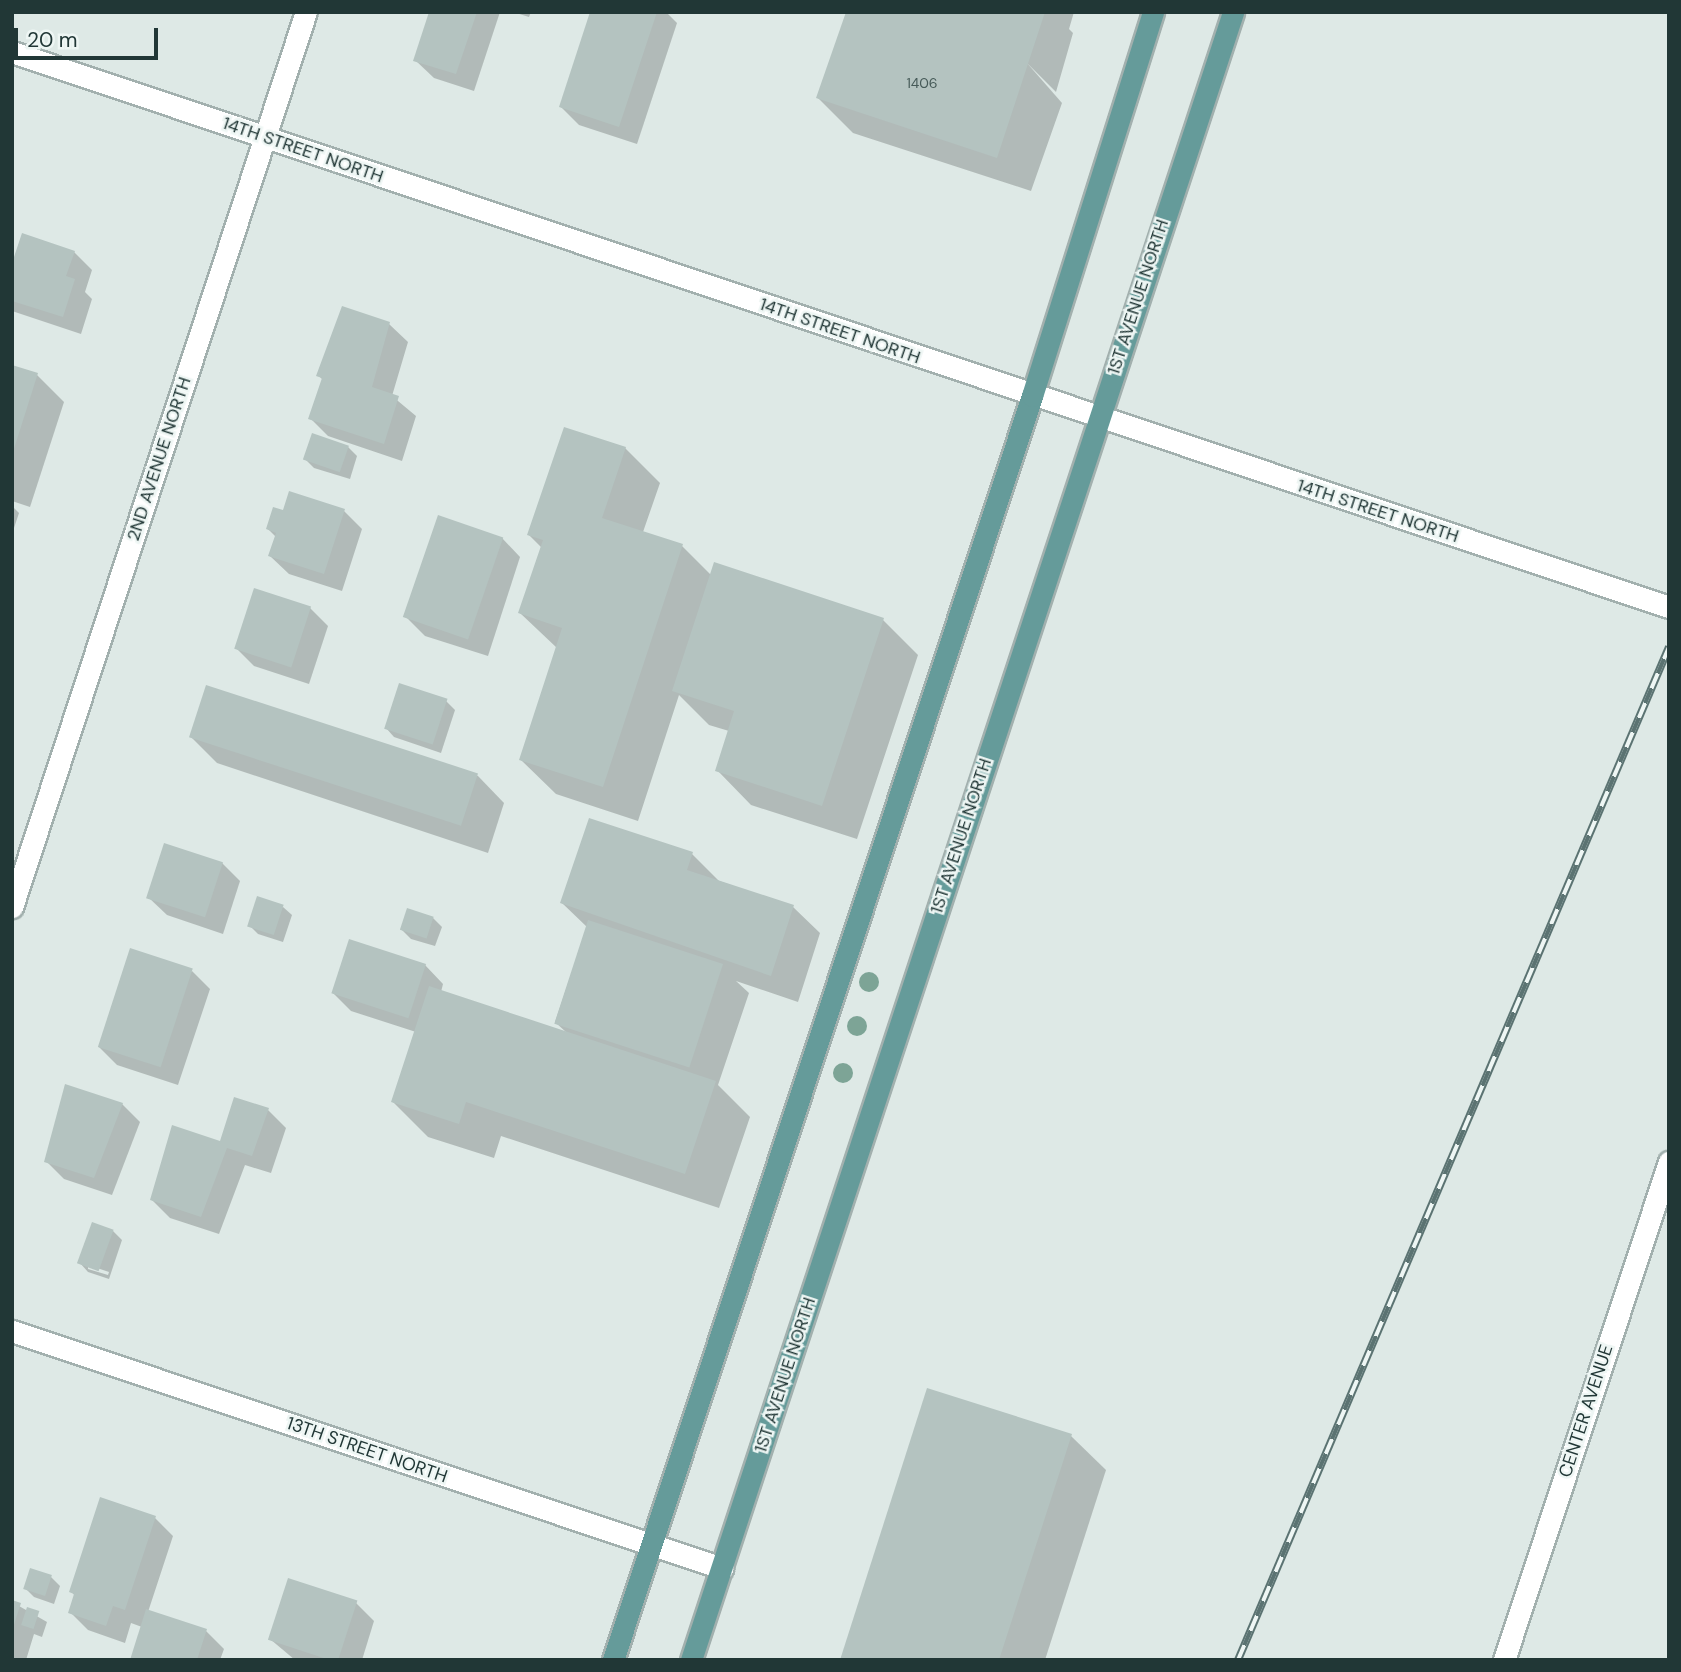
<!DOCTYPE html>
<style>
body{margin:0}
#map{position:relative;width:1681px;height:1672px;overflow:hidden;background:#dee9e6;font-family:"DM Sans",sans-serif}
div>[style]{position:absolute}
.shadow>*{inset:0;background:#0003}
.building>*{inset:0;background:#b4c3c0;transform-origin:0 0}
.roads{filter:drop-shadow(2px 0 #a2b0ae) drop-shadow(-2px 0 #a2b0ae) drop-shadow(0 2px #a2b0ae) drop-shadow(0 -2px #a2b0ae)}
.minor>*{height:21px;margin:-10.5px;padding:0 10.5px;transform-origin:10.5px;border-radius:10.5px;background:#fff}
.major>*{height:21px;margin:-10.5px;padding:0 10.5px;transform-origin:10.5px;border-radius:10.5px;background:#659b9a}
.rail>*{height:8px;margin-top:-4px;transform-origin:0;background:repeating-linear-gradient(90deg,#eef6f4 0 16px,#5b7372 0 32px);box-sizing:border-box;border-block:2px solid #5b7372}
.trees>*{width:20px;height:20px;margin:-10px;border-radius:50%;background:#7da496}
span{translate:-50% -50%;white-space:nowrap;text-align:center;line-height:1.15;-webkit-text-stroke:5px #eef6f4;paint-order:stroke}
.number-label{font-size:14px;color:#465a58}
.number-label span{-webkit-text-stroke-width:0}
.street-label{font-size:18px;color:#213736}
.frame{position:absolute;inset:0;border:14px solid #213736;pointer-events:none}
.scale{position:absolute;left:14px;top:28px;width:144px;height:32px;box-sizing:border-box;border:4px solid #213736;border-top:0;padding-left:9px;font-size:21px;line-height:24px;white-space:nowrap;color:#213736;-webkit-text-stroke:5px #eef6f4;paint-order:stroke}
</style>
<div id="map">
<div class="shadow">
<i style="clip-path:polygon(431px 12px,500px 12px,474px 91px,434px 78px,415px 60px)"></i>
<i style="clip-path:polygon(513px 12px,531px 12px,529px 17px)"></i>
<i style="clip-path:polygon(592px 12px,666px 12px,677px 23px,637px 144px,579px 125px,561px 107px)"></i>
<i style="clip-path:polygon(848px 12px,1074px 12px,1069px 29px,1073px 33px,1056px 92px,1027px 63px,1062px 103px,1031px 191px,853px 133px,818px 98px)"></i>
<i style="clip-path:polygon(74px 252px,92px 270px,85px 292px,92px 299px,81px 334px,12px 311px,12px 269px)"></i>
<i style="clip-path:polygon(389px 324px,408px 342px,392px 396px,416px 416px,402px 461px,328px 436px,310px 418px,323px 380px,318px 375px)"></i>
<i style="clip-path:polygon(12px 367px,37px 375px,64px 402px,30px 507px,12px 501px)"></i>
<i style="clip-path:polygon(348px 447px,357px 456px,350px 479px,314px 468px,305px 459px)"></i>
<i style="clip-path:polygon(625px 448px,660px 483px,643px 532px,682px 546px,711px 575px,883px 620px,918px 655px,857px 839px,751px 805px,717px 770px,729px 731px,709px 725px,679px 695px,638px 821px,556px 794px,521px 760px,557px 648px,520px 613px,542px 548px,529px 535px)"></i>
<i style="clip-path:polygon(12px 506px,19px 513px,12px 534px)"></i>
<i style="clip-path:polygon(344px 511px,362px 529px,342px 591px,289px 574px,270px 556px,276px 537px,268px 529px,284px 513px)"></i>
<i style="clip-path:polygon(502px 538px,520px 557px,488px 656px,425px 636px,407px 618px)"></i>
<i style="clip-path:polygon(310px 608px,328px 626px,309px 684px,254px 666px,236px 648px)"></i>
<i style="clip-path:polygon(207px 687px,478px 776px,504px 803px,488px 853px,217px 763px,191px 737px)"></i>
<i style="clip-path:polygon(446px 701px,455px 710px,441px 753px,394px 737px,386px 728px)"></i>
<i style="clip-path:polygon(692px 854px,719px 881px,793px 907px,820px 933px,798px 1002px,736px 981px,749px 993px,718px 1085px,750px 1117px,719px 1208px,501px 1136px,494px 1158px,428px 1137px,393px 1102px,416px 1032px,351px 1011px,333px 993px,425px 965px,443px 984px,441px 992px,567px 1033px,555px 1022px,587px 927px,562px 903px)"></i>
<i style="clip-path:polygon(222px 863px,240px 881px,223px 934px,167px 915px,148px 897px)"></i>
<i style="clip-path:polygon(283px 907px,292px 915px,283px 942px,258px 934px,249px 925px)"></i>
<i style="clip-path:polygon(433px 918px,442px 927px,435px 946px,411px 939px,402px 930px)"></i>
<i style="clip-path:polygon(192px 971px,210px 989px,178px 1085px,117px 1065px,99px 1047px)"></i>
<i style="clip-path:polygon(122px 1104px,140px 1122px,112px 1195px,64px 1179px,46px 1161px)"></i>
<i style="clip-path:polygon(268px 1110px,286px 1128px,271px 1173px,245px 1165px,219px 1234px,170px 1218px,152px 1200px)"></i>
<i style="clip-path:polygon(evenodd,113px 1231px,122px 1240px,109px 1279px,88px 1272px,80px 1263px,113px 1231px,88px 1265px,109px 1272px,108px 1275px,88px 1269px,88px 1265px)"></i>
<i style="clip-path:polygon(1071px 1436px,1106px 1470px,1045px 1660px,841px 1660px)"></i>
<i style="clip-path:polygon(155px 1518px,173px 1536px,148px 1612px,206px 1631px,224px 1649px,220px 1660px,132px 1660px,142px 1627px,131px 1623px,125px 1643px,88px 1630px,70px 1612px,75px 1596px,71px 1591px)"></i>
<i style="clip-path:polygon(51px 1577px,60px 1586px,54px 1604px,34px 1597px,25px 1588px)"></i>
<i style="clip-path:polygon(12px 1602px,47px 1622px,42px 1637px,34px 1634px,26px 1660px,12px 1660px)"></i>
<i style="clip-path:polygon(356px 1603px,374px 1621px,362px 1660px,295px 1660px,270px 1639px)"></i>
</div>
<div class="building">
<i style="clip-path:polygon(429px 12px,477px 12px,456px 74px,413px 61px)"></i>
<i style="clip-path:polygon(590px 12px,657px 12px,619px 127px,559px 107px)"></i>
<i style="clip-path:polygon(846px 12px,1045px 12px,997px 158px,816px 98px)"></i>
<i style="clip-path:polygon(22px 233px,75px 251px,66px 276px,75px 279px,63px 317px,12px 301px,12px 263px)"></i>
<i style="clip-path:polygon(342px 306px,390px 322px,372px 387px,399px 396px,384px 444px,308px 419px,322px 378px,316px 376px)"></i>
<i style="clip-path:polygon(12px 365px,38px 373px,13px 452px,12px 452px)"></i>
<i style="clip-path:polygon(564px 427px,626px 447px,602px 518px,683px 544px,603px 787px,519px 760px,562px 628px,518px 613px,543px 540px,527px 535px)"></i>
<i style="left:312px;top:433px;width:39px;height:28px;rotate:19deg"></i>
<i style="clip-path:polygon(289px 491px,345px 509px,324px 574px,268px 556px,276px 533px,266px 529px,273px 507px,283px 510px)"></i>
<i style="left:438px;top:515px;width:69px;height:108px;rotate:19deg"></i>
<i style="clip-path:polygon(714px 562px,884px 618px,822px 806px,715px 771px,734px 711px,672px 691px)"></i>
<i style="left:254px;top:588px;width:60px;height:64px;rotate:18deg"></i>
<i style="left:399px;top:683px;width:51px;height:48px;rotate:18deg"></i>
<i style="left:206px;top:685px;width:286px;height:55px;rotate:18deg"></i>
<i style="clip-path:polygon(589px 818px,693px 852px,687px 870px,794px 905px,771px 976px,560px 903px)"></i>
<i style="left:164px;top:843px;width:62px;height:58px;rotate:18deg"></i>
<i style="left:257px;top:896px;width:28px;height:32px;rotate:18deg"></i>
<i style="left:407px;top:908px;width:28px;height:23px;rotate:18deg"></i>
<i style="left:588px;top:920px;width:142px;height:109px;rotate:18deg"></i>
<i style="left:349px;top:939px;width:81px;height:57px;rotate:18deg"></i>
<i style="left:130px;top:948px;width:66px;height:104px;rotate:18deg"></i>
<i style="clip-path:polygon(429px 986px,716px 1081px,685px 1174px,466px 1102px,459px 1124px,391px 1102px)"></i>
<i style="clip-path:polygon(65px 1084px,123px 1103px,94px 1178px,44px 1162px)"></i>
<i style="clip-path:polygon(234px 1097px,269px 1108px,252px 1156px,227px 1148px,201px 1217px,150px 1200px,172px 1125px,220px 1141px)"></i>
<i style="left:92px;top:1222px;width:23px;height:44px;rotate:20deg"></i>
<i style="clip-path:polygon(927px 1388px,1072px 1434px,999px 1660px,840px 1660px)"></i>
<i style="clip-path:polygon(100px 1497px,156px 1516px,125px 1610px,113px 1606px,106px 1626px,68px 1613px,74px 1594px,69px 1592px)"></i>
<i style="left:30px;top:1568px;width:23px;height:22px;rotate:18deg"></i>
<i style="left:288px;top:1578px;width:73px;height:65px;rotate:18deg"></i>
<i style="clip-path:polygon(12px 1600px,21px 1603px,13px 1628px,12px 1628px)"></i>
<i style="left:27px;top:1607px;width:13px;height:19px;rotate:18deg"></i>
<i style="clip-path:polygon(146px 1609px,207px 1629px,197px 1660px,130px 1660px)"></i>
</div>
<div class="roads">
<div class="minor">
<i style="left:12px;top:52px;width:1747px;rotate:18.52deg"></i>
<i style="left:12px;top:907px;width:942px;rotate:-71.82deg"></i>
<i style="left:12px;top:1331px;width:749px;rotate:18.46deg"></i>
<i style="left:1504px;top:1660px;width:525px;rotate:-71.67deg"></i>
</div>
<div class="major">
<i style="left:613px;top:1660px;width:1332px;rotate:-71.66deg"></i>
<i style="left:1032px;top:396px;width:403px;rotate:-72.5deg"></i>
<i style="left:691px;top:1660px;width:1735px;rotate:-71.79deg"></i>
</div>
</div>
<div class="rail">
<i style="left:1238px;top:1660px;width:1101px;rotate:-66.95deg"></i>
</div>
<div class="trees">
<i style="left:869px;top:982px"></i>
<i style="left:857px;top:1026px"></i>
<i style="left:843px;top:1073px"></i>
</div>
<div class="number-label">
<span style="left:922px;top:83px">1406</span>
</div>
<div class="street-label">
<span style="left:303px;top:150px;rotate:19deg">14TH STREET NORTH</span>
<span style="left:1138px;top:297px;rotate:-72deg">1ST AVENUE NORTH</span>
<span style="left:840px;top:331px;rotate:19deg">14TH STREET NORTH</span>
<span style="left:159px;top:459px;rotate:-72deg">2ND AVENUE NORTH</span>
<span style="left:1378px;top:511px;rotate:18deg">14TH STREET NORTH</span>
<span style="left:961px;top:836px;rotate:-72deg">1ST AVENUE NORTH</span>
<span style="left:785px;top:1375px;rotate:-72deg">1ST AVENUE NORTH</span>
<span style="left:1586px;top:1411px;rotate:-72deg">CENTER AVENUE</span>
<span style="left:367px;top:1450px;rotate:19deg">13TH STREET NORTH</span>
</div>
<div class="frame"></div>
<div class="scale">20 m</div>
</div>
